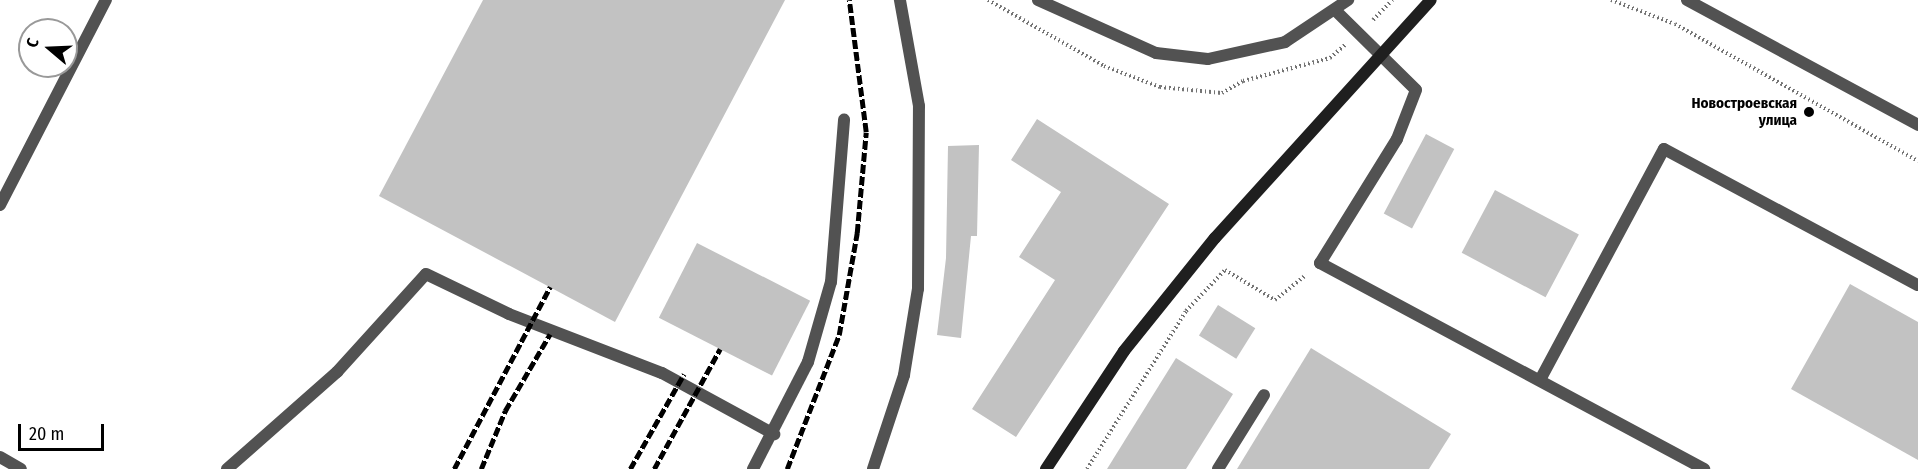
<!DOCTYPE html>
<meta charset="utf-8">
<style>
body{margin:0}
#map{position:relative;width:1918px;height:469px;overflow:hidden;background:#fff;font-family:"Fira Sans Condensed",sans-serif}
div>[style]{position:absolute}
.building>*{inset:0;background:#c2c2c2;transform-origin:0 0}
.path>*{height:4px;margin-top:-2px;transform-origin:0;background:repeating-linear-gradient(90deg,#747474 0 1.5px,transparent 0 4.5px)}
.service>*{height:12px;margin:-6px;padding:0 6px;transform-origin:6px;border-radius:6px;background:#525252}
.minor>*{height:12px;margin:-6px;padding:0 6px;transform-origin:6px;border-radius:6px;background:#525252}
.secondary>*{height:12px;margin:-6px;padding:0 6px;transform-origin:6px;border-radius:6px;background:#1f1f1f}
.rail>*{height:4.5px;margin-top:-2.25px;transform-origin:0;background:repeating-linear-gradient(90deg,#000 0 9px,transparent 0 12px)}
.secondary-bridge>*{height:12px;margin:-6px;padding:0 6px;transform-origin:6px;border-radius:6px;background:#1f1f1f}
.dots>*{width:16px;height:16px;translate:-50% -50%;box-sizing:border-box;border:3px solid #fff;border-radius:50%}
span{translate:-50% -50%;white-space:nowrap;text-align:center;line-height:1.15;-webkit-text-stroke:6px #fff;paint-order:stroke}
.poi-label{font-size:15px;color:#000;font-weight:700}
.right{translate:-100% -50%;text-align:right}
.north{position:absolute;left:18px;top:18px;width:60px;height:60px;box-sizing:border-box;background:#fff;border:2px solid #999;border-radius:50%;rotate:289deg;font-size:16px;font-weight:700;line-height:24px;text-align:center;color:#000}
.north::after{content:'';display:block;margin:auto;width:21px;height:27px;background:#000;clip-path:polygon(50% 0,100% 100%,50% 72%,0 100%)}
.scale{position:absolute;left:18px;top:424px;width:86px;height:27px;box-sizing:border-box;border:3px solid #000;border-top:0;padding-left:8px;font-size:18px;line-height:21px;white-space:nowrap;color:#000;-webkit-text-stroke:4px #fff;paint-order:stroke}
</style>
<div id="map">
<div class="building">
<i style="clip-path:polygon(483px 0,785px 0,615px 322px,379px 196px)"></i>
<i style="clip-path:polygon(1037px 119px,1169px 204px,1016px 437px,972px 409px,1055px 280px,1019px 257px,1061px 192px,1011px 160px)"></i>
<i style="left:1426px;top:134px;width:32px;height:90px;rotate:28deg"></i>
<i style="clip-path:polygon(979px 145px,977px 236px,971px 236px,961px 338px,937px 335px,946px 258px,948px 146px)"></i>
<i style="left:1495px;top:190px;width:95px;height:71px;rotate:28deg"></i>
<i style="left:697px;top:243px;width:127px;height:84px;rotate:27deg"></i>
<i style="clip-path:polygon(1850px 284px,1918px 322px,1918px 460px,1791px 389px)"></i>
<i style="left:1218px;top:305px;width:44px;height:36px;rotate:32deg"></i>
<i style="clip-path:polygon(1311px 348px,1451px 434px,1429px 469px,1237px 469px)"></i>
<i style="clip-path:polygon(1176px 358px,1233px 394px,1186px 469px,1107px 469px)"></i>
</div>
<div class="path">
<i style="left:988px;top:0;width:133px;rotate:29.6deg"></i>
<i style="left:1104px;top:66px;width:60px;rotate:20.6deg"></i>
<i style="left:1160px;top:87px;width:62px;rotate:5.5deg"></i>
<i style="left:1222px;top:93px;width:24px;rotate:-30deg"></i>
<i style="left:1243px;top:81px;width:90px;rotate:-14.8deg"></i>
<i style="left:1330px;top:58px;width:20px;rotate:-41deg"></i>
<i style="left:1611px;top:0;width:68px;rotate:20.6deg"></i>
<i style="left:1675px;top:24px;width:279px;rotate:29.4deg"></i>
<i style="left:1373px;top:20px;width:28px;rotate:-46deg"></i>
<i style="left:1087px;top:469px;width:186px;rotate:-57.9deg"></i>
<i style="left:1186px;top:311px;width:57px;rotate:-46.4deg"></i>
<i style="left:1225px;top:270px;width:58px;rotate:31deg"></i>
<i style="left:1275px;top:300px;width:40px;rotate:-39deg"></i>
</div>
<div class="service">
<i style="left:1336px;top:11px;width:112px;rotate:44.6deg"></i>
<i style="left:1416px;top:90px;width:53px;rotate:111.2deg"></i>
<i style="left:1397px;top:139px;width:146px;rotate:121.8deg"></i>
<i style="left:1320px;top:263px;width:436px;rotate:28.2deg"></i>
<i style="left:0;top:205px;width:231px;rotate:-62.7deg"></i>
<i style="left:1540px;top:380px;width:262px;rotate:-61.8deg"></i>
<i style="left:1664px;top:149px;width:288px;rotate:28.2deg"></i>
<i style="left:0;top:457px;width:24px;rotate:30deg"></i>
<i style="left:227px;top:469px;width:147px;rotate:-41.4deg"></i>
<i style="left:337px;top:372px;width:132px;rotate:-47.8deg"></i>
<i style="left:426px;top:274px;width:92px;rotate:25.7deg"></i>
<i style="left:509px;top:314px;width:164px;rotate:21.1deg"></i>
<i style="left:662px;top:373px;width:128px;rotate:28.6deg"></i>
<i style="left:753px;top:469px;width:120px;rotate:-62.8deg"></i>
<i style="left:808px;top:362px;width:83px;rotate:-74deg"></i>
<i style="left:831px;top:282px;width:163px;rotate:-85.4deg"></i>
<i style="left:1218px;top:469px;width:87px;rotate:-58.1deg"></i>
</div>
<div class="minor">
<i style="left:1038px;top:0;width:129px;rotate:24.2deg"></i>
<i style="left:1156px;top:53px;width:52px;rotate:6.6deg"></i>
<i style="left:1208px;top:59px;width:79px;rotate:-12.4deg"></i>
<i style="left:1285px;top:42px;width:76px;rotate:-33.7deg"></i>
<i style="left:1687px;top:0;width:263px;rotate:28.4deg"></i>
<i style="left:873px;top:469px;width:99px;rotate:-71.7deg"></i>
<i style="left:904px;top:375px;width:87px;rotate:-80.8deg"></i>
<i style="left:918px;top:289px;width:183px;rotate:-89.7deg"></i>
<i style="left:919px;top:106px;width:108px;rotate:-100.2deg"></i>
</div>
<div class="secondary">
<i style="left:1046px;top:469px;width:141px;rotate:-56.5deg"></i>
<i style="left:1124px;top:351px;width:145px;rotate:-51.2deg"></i>
</div>
<div class="rail">
<i style="left:454px;top:469px;width:206px;rotate:-62.2deg"></i>
<i style="left:481px;top:469px;width:63px;rotate:-67.5deg"></i>
<i style="left:505px;top:411px;width:89px;rotate:-59.7deg"></i>
<i style="left:630px;top:469px;width:109px;rotate:-60.4deg"></i>
<i style="left:654px;top:469px;width:137px;rotate:-61.2deg"></i>
<i style="left:787px;top:469px;width:144px;rotate:-68.8deg"></i>
<i style="left:839px;top:335px;width:104px;rotate:-80deg"></i>
<i style="left:857px;top:233px;width:101px;rotate:-84.9deg"></i>
<i style="left:866px;top:132px;width:133px;rotate:-97.3deg"></i>
</div>
<div class="secondary-bridge">
<i style="left:1215px;top:238px;width:321px;rotate:-47.8deg"></i>
</div>
<div class="dots">
<i style="left:1809px;top:112px;background:#000"></i>
</div>
<div class="poi-label">
<span class="right" style="left:1797px;top:112px">Новостроевская<br>улица</span>
</div>
<div class="north">С</div>
<div class="scale">20 m</div>
</div>
